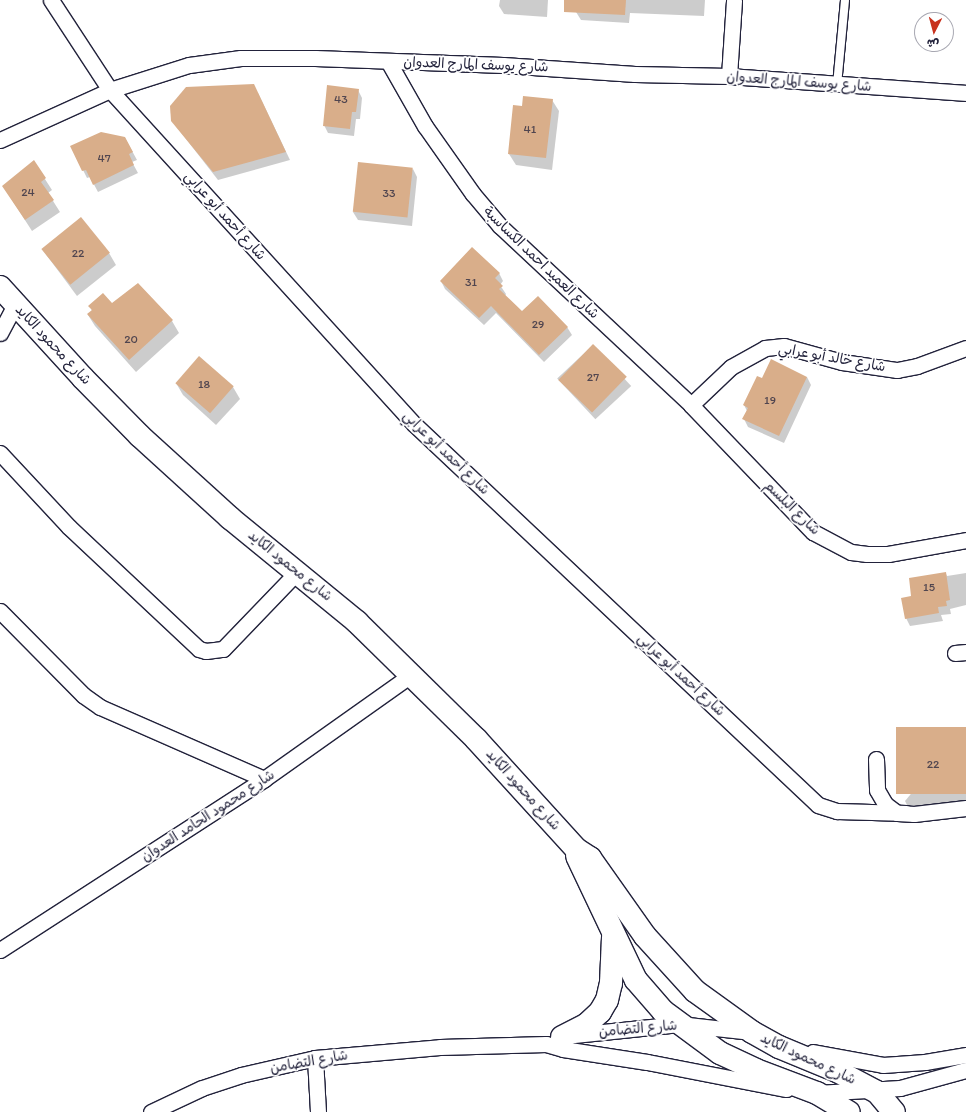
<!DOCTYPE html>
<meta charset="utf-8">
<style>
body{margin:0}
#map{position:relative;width:966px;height:1112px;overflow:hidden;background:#fff;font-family:Itim,"Playpen Sans Arabic",sans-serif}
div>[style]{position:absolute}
.shadow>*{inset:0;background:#0003;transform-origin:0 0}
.building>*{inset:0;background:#d9ae8a;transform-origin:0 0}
.roads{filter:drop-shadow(1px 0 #22223b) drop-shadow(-1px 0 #22223b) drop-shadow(0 1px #22223b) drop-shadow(0 -1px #22223b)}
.lane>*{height:8px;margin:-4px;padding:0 4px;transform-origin:4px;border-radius:4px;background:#fff}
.street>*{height:15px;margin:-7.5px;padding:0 7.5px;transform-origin:7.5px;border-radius:7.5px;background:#fff}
.secondary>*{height:22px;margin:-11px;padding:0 11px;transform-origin:11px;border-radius:11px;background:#fff}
span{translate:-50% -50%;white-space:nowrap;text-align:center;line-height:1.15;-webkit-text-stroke:3.5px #fff;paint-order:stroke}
.number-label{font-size:12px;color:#50454f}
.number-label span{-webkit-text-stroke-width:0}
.street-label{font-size:14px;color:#22223b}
.north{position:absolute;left:914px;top:12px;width:40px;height:40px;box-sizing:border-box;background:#fff;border:1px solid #a7a7b1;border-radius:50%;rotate:186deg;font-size:11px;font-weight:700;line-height:16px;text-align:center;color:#22223b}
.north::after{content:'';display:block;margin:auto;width:14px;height:18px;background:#c8321e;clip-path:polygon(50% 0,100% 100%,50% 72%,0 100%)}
</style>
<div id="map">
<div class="shadow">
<i style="clip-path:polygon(500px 0,548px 0,547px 17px,504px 14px,499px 6px)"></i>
<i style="clip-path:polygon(577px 0,705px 0,704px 16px,630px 13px,629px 23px,581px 20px,576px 12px)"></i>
<i style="clip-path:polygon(358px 90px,362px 98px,360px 119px,356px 119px,354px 136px,328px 133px,324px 125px)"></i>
<i style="clip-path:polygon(258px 93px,290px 160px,218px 180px,172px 121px)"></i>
<i style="clip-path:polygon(552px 100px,559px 111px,552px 170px,516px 165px,509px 154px,523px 107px)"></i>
<i style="clip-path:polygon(125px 138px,137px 160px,132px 162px,138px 173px,98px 192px,90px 177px,87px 178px,71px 146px)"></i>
<i style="clip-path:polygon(34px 162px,52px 190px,48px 193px,60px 212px,32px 231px,3px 186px)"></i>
<i style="clip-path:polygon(413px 169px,417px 177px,412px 226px,358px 220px,353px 212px)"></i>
<i style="clip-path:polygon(42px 249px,109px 253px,116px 265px,77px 296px)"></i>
<i style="clip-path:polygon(499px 273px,503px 281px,500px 285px,506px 294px,505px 296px,522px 312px,567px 327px,572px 335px,544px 362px,496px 313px,484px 325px,445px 289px,441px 281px)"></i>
<i style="clip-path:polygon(138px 284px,172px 321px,179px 333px,136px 372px,95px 326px,88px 315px,92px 311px,90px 306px,112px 304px)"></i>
<i style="left:593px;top:345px;width:56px;height:49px;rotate:47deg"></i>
<i style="clip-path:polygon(807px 377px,811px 385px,784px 443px,748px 427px,744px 419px,747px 411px,744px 405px,762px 379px)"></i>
<i style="clip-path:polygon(176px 383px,233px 387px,240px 399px,216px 425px,183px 395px)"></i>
<i style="clip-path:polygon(966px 573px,966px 605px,950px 609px,951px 614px,941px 615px,943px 621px,910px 626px,906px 618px,912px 597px,946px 574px,947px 576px)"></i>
<i style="clip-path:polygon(966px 728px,966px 802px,909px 809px,905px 801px)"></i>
</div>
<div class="building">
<i style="clip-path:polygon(564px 0,626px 0,625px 15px,564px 12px)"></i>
<i style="clip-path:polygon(254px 84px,286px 152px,213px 172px,171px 121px,170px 106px,186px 87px)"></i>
<i style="clip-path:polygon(327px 85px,359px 89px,356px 112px,352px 112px,350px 129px,323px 126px)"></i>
<i style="clip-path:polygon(523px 96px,553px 99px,546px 158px,508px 154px,513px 105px,522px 106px)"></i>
<i style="clip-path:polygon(101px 132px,125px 137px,133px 152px,129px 154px,134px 165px,93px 185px,86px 170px,82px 171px,70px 146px)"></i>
<i style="clip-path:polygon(34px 160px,46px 178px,41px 182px,54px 200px,25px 220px,2px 186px)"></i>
<i style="left:358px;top:162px;width:55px;height:50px;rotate:6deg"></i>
<i style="left:81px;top:217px;width:46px;height:51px;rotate:51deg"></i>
<i style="clip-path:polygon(472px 247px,500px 273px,495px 278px,503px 286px,499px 289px,522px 311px,538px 296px,568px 327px,539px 355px,491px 306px,479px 318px,440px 281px)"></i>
<i style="clip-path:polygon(138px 283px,173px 320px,129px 360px,87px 314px,92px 310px,88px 306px,103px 293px,112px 303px)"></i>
<i style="left:593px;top:344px;width:47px;height:50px;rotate:44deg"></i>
<i style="left:199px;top:356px;width:46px;height:36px;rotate:41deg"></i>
<i style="clip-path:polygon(771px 359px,807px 377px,779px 436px,742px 419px,748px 408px,743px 405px,757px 376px,762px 378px)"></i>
<i style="clip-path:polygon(946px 572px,950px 600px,946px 601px,947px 606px,938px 607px,939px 613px,905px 619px,901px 598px,911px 596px,909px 578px)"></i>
<i style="left:966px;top:727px;width:67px;height:70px;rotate:90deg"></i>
</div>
<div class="roads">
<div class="lane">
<i style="left:837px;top:85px;width:85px;rotate:-84.6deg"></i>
</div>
<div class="street">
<i style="left:51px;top:0;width:108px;rotate:56.8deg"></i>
<i style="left:110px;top:90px;width:452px;rotate:47.7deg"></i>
<i style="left:414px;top:424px;width:555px;rotate:43.32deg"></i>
<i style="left:818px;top:805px;width:20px;rotate:18deg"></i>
<i style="left:837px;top:811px;width:69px;rotate:1.7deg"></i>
<i style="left:388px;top:61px;width:75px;rotate:60.4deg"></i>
<i style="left:425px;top:126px;width:83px;rotate:54.8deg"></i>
<i style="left:473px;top:194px;width:42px;rotate:49.8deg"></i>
<i style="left:500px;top:226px;width:262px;rotate:43.1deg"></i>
<i style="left:691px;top:405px;width:176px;rotate:46.2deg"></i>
<i style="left:813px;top:532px;width:43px;rotate:27.8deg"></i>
<i style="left:851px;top:552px;width:16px;rotate:7deg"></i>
<i style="left:867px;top:554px;width:21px"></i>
<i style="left:888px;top:554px;width:79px;rotate:-10.2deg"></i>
<i style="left:729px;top:76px;width:76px;rotate:-86.2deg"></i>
<i style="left:0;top:140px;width:121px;rotate:-24.4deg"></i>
<i style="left:110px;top:90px;width:83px;rotate:-17.6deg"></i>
<i style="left:189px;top:65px;width:52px;rotate:-7.7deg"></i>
<i style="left:241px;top:58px;width:74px"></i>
<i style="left:315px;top:58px;width:188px;rotate:2.1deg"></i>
<i style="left:503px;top:65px;width:132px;rotate:3.9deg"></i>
<i style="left:635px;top:74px;width:94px;rotate:1.2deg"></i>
<i style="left:729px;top:76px;width:238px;rotate:4.1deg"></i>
<i style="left:0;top:333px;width:32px;rotate:-62deg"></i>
<i style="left:691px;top:405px;width:55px;rotate:-43.5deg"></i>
<i style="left:731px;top:367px;width:39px;rotate:-29deg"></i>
<i style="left:765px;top:348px;width:19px;rotate:-6deg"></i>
<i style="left:784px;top:346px;width:60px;rotate:15.4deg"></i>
<i style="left:842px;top:362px;width:56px;rotate:8.3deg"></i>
<i style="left:897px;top:370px;width:20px;rotate:-11deg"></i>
<i style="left:917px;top:366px;width:52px;rotate:-20.2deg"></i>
<i style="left:0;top:453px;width:101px;rotate:47deg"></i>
<i style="left:69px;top:527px;width:178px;rotate:43.2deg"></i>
<i style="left:199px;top:649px;width:7px;rotate:16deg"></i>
<i style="left:206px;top:651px;width:17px;rotate:-7deg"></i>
<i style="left:223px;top:649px;width:107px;rotate:-46.1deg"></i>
<i style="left:0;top:611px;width:118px;rotate:45.3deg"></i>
<i style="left:83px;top:695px;width:21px;rotate:35deg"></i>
<i style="left:100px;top:707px;width:179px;rotate:23.7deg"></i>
<i style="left:955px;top:653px;width:11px;rotate:-5deg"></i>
<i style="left:876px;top:759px;width:31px;rotate:88deg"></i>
<i style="left:877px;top:790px;width:16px;rotate:60deg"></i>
<i style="left:885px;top:804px;width:15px;rotate:37deg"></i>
<i style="left:897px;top:813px;width:17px;rotate:3deg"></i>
<i style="left:914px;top:814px;width:52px;rotate:-6.6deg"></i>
<i style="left:0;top:950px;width:315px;rotate:-32.9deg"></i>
<i style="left:264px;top:779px;width:180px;rotate:-35.3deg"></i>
<i style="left:574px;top:1035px;width:106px;rotate:-6deg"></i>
<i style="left:679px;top:1024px;width:71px;rotate:6.4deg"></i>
<i style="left:813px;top:1052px;width:71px;rotate:10.5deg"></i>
<i style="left:883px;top:1065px;width:42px;rotate:-4.1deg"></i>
<i style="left:925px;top:1062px;width:42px;rotate:-9.7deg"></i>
<i style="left:315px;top:1058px;width:54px;rotate:86.8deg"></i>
<i style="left:817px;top:1093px;width:83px;rotate:-3.4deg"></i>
<i style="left:900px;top:1088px;width:68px;rotate:-15.3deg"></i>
<i style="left:151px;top:1112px;width:56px;rotate:-25.2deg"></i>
<i style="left:202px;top:1088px;width:41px;rotate:-18.4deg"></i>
<i style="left:241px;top:1075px;width:76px;rotate:-12.9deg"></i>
<i style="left:315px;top:1058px;width:125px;rotate:-5deg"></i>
<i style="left:440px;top:1047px;width:106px;rotate:-1.6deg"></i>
<i style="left:546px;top:1044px;width:18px;rotate:16deg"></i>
<i style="left:563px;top:1049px;width:85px;rotate:8.8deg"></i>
<i style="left:647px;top:1062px;width:142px;rotate:11deg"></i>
</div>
<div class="secondary">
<i style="left:0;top:287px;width:123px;rotate:47.6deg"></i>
<i style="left:83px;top:378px;width:81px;rotate:45.5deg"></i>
<i style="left:140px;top:436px;width:122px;rotate:42.3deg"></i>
<i style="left:230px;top:518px;width:164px;rotate:39.3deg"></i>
<i style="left:357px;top:622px;width:167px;rotate:44.5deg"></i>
<i style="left:476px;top:739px;width:149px;rotate:47.7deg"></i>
<i style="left:576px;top:849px;width:17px;rotate:33deg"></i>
<i style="left:590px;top:858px;width:95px;rotate:54.8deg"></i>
<i style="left:645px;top:936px;width:74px;rotate:47.7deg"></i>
<i style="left:695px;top:991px;width:70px;rotate:35.7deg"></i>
<i style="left:752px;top:1032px;width:31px;rotate:29deg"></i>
<i style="left:779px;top:1047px;width:63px;rotate:22.5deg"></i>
<i style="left:837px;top:1071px;width:45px;rotate:27.7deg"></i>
<i style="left:877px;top:1092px;width:26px;rotate:50deg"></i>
<i style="left:577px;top:856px;width:137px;rotate:64.6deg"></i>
<i style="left:636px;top:980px;width:41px;rotate:48.9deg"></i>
<i style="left:663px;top:1011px;width:71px;rotate:36.4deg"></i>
<i style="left:720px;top:1053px;width:40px;rotate:25deg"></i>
<i style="left:756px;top:1070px;width:65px;rotate:20.7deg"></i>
<i style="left:817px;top:1093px;width:37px;rotate:31deg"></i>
<i style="left:562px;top:1037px;width:28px;rotate:-27deg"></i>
<i style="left:587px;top:1024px;width:18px;rotate:-43deg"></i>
<i style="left:600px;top:1012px;width:14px;rotate:-60deg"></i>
<i style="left:607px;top:1000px;width:17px;rotate:-77deg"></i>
<i style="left:611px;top:983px;width:46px;rotate:-87.5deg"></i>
</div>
</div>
<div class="number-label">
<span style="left:341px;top:100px">43</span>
<span style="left:530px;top:130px">41</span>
<span style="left:104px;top:159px">47</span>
<span style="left:28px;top:193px">24</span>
<span style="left:389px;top:194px">33</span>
<span style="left:78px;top:254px">22</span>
<span style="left:471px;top:283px">31</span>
<span style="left:538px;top:325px">29</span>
<span style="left:131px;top:340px">20</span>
<span style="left:593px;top:378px">27</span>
<span style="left:204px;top:385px">18</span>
<span style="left:770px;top:401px">19</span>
<span style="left:929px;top:588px">15</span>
<span style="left:933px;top:765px">22</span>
</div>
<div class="street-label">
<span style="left:476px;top:65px;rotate:2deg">شارع يوسف المارج العدوان</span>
<span style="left:799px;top:82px;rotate:4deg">شارع يوسف المارج العدوان</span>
<span style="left:225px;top:216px;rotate:48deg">شارع أحمد أبو عرابي</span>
<span style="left:541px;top:263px;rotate:44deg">شارع العميد احمد الكساسبة</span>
<span style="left:53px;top:345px;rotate:47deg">شارع محمود الكايد</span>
<span style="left:832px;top:358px;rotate:10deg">شارع خالد أبو عرابي</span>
<span style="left:446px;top:453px;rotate:44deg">شارع أحمد أبو عرابي</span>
<span style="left:792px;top:508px;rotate:44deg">شارع البلسم</span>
<span style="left:290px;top:566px;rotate:39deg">شارع محمود الكايد</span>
<span style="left:681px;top:675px;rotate:43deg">شارع أحمد أبو عرابي</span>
<span style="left:523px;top:790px;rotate:48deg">شارع محمود الكايد</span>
<span style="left:208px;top:816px;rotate:-33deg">شارع محمود الحامد العدوان</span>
<span style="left:638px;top:1029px;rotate:-5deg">شارع التضامن</span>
<span style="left:808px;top:1059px;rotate:25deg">شارع محمود الكايد</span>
<span style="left:309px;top:1062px;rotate:-10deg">شارع التضامن</span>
</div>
<div class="north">ش</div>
</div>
